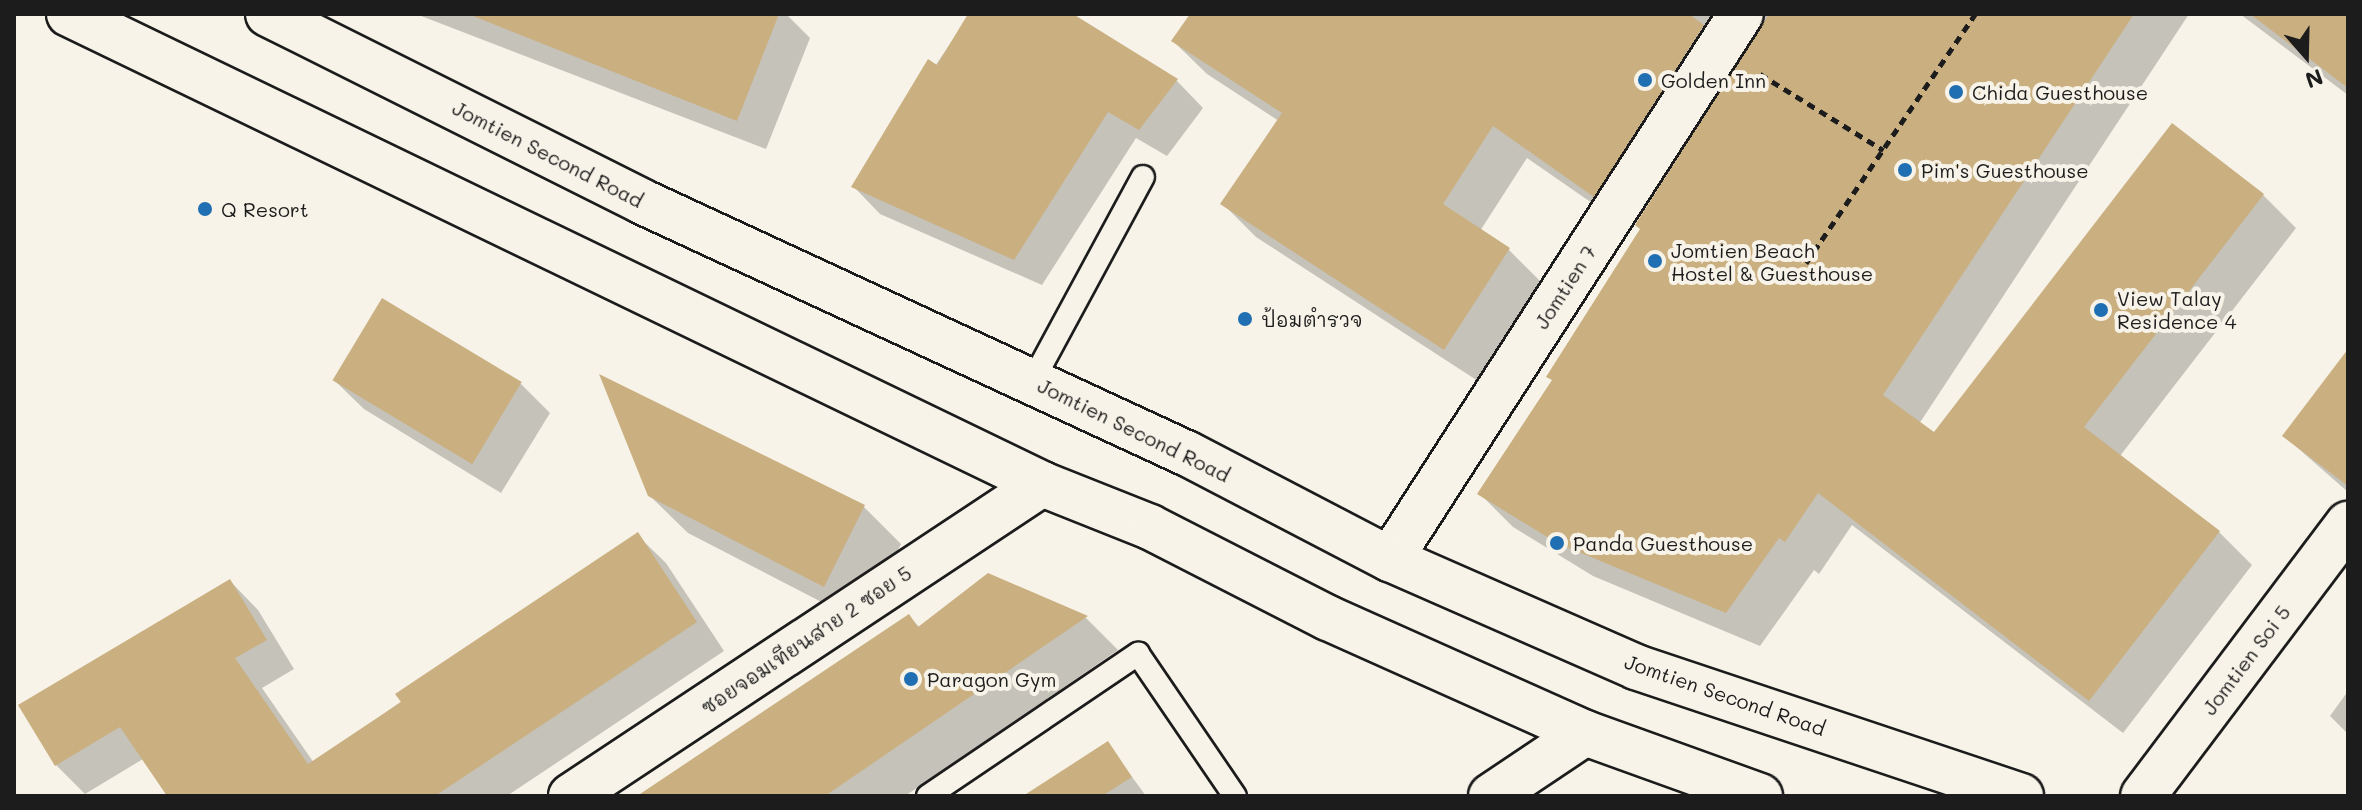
<!DOCTYPE html>
<meta charset="utf-8">
<style>
body{margin:0}
#map{position:relative;width:2362px;height:810px;overflow:hidden;background:#f7f3e8;font-family:Mali,"Playpen Sans Thai",sans-serif}
div>[style]{position:absolute}
.shadow>*{inset:0;background:#0003}
.building>*{inset:0;background:#caaf80;transform-origin:0 0}
.path>*{height:5px;margin-top:-2.5px;transform-origin:0;background:repeating-linear-gradient(90deg,#1c1c1c 0 8px,transparent 0 14px)}
.roads{filter:drop-shadow(2px 0 #1c1c1c) drop-shadow(-2px 0 #1c1c1c) drop-shadow(0 2px #1c1c1c) drop-shadow(0 -2px #1c1c1c)}
.lane>*{height:22px;margin:-11px;padding:0 11px;transform-origin:11px;border-radius:11px;background:#f7f3e8}
.street>*{height:44px;margin:-22px;padding:0 22px;transform-origin:22px;border-radius:22px;background:#f7f3e8}
.secondary>*{height:44px;margin:-22px;padding:0 22px;transform-origin:22px;border-radius:22px;background:#f7f3e8}
.dots>*{width:22px;height:22px;translate:-50% -50%;box-sizing:border-box;border:4px solid #f7f3e8;border-radius:50%}
span{translate:-50% -50%;white-space:nowrap;text-align:center;line-height:1.15;-webkit-text-stroke:8px #f7f3e8;paint-order:stroke}
.poi-label{font-size:20px;color:#1c1c1c}
.left{translate:0 -50%;text-align:left}
.street-label{font-size:20px;color:#1c1c1c}
.frame{position:absolute;inset:0;border:16px solid #1c1c1c;pointer-events:none}
.north{position:absolute;left:2266px;top:16px;width:80px;height:80px;-webkit-text-stroke:6px #f7f3e8;paint-order:stroke;rotate:160deg;font-size:22px;font-weight:700;line-height:32px;text-align:center;color:#1c1c1c}
.north::after{content:'';display:block;margin:auto;width:28px;height:36px;background:#1c1c1c;clip-path:polygon(50% 0,100% 100%,50% 72%,0 100%)}
</style>
<div id="map">
<div class="shadow">
<i style="clip-path:polygon(416px 14px,786px 14px,810px 38px,766px 149px)"></i>
<i style="clip-path:polygon(970px 14px,1062px 14px,1177px 81px,1203px 108px,1167px 156px,1136px 138px,1042px 285px,880px 214px,854px 187px)"></i>
<i style="clip-path:polygon(1192px 14px,2189px 14px,1919px 424px,1934px 434px,2172px 125px,2263px 195px,2296px 228px,2120px 456px,2219px 532px,2252px 565px,2123px 733px,1852px 525px,1819px 574px,1814px 570px,1760px 646px,1593px 576px,1513px 527px,1480px 494px,1554px 381px,1767px 22px,1753px 34px,1628px 228px,1527px 158px,1480px 231px,1509px 250px,1542px 283px,1478px 381px,1256px 237px,1223px 204px,1279px 121px,1207px 74px,1173px 41px)"></i>
<i style="clip-path:polygon(2240px 14px,2348px 14px,2348px 95px)"></i>
<i style="clip-path:polygon(2348px 352px,2348px 492px,2284px 436px)"></i>
<i style="clip-path:polygon(334px 380px,521px 384px,550px 413px,501px 493px,364px 409px)"></i>
<i style="clip-path:polygon(649px 495px,864px 507px,901px 544px,862px 623px,688px 533px)"></i>
<i style="clip-path:polygon(637px 535px,666px 563px,724px 651px,507px 796px,170px 796px,143px 759px,85px 794px,56px 765px,230px 581px,258px 610px,294px 669px,262px 688px,314px 763px)"></i>
<i style="clip-path:polygon(988px 576px,1086px 618px,1118px 650px,905px 796px,644px 796px,909px 616px,920px 628px)"></i>
<i style="clip-path:polygon(2348px 691px,2348px 734px,2330px 716px)"></i>
<i style="clip-path:polygon(1108px 744px,1146px 796px,1026px 796px)"></i>
</div>
<div class="building">
<i style="clip-path:polygon(468px 14px,779px 14px,737px 121px)"></i>
<i style="clip-path:polygon(968px 14px,1073px 14px,1178px 79px,1139px 130px,1108px 112px,1014px 260px,851px 187px,928px 59px,937px 65px)"></i>
<i style="clip-path:polygon(1190px 14px,1689px 14px,1704px 25px,1594px 197px,1493px 126px,1443px 204px,1510px 248px,1444px 350px,1220px 204px,1282px 113px,1171px 41px)"></i>
<i style="clip-path:polygon(1769px 14px,2134px 14px,1883px 395px,1934px 432px,2172px 123px,2264px 194px,2084px 427px,2220px 531px,2089px 701px,1818px 493px,1785px 542px,1779px 538px,1726px 613px,1557px 543px,1477px 494px,1552px 380px,1546px 377px,1640px 229px,1635px 225px)"></i>
<i style="clip-path:polygon(2250px 14px,2348px 14px,2348px 88px)"></i>
<i style="left:382px;top:298px;width:163px;height:96px;rotate:31deg"></i>
<i style="clip-path:polygon(2348px 349px,2348px 486px,2282px 436px)"></i>
<i style="clip-path:polygon(599px 374px,865px 505px,824px 587px,648px 496px)"></i>
<i style="clip-path:polygon(638px 532px,697px 622px,435px 796px,167px 796px,120px 727px,55px 766px,18px 705px,230px 579px,267px 640px,235px 658px,308px 764px,401px 702px,395px 694px)"></i>
<i style="clip-path:polygon(988px 573px,1088px 616px,825px 796px,637px 796px,909px 614px,918px 627px)"></i>
<i style="clip-path:polygon(1108px 741px,1132px 777px,1102px 796px,1023px 796px)"></i>
</div>
<div class="path">
<i style="left:1760px;top:74px;width:145px;rotate:31.7deg"></i>
<i style="left:1806px;top:263px;width:301px;rotate:-55.8deg"></i>
</div>
<div class="roads">
<div class="lane">
<i style="left:1032px;top:382px;width:233px;rotate:-61.6deg"></i>
<i style="left:928px;top:796px;width:254px;rotate:-34.1deg"></i>
<i style="left:1138px;top:654px;width:172px;rotate:55.7deg"></i>
</div>
<div class="street">
<i style="left:1390px;top:559px;width:648px;rotate:-57.22deg"></i>
<i style="left:571px;top:796px;width:565px;rotate:-33.52deg"></i>
<i style="left:1491px;top:796px;width:113px;rotate:-33.8deg"></i>
<i style="left:2143px;top:796px;width:341px;rotate:-53deg"></i>
</div>
<div class="secondary">
<i style="left:69px;top:14px;width:1081px;rotate:25.78deg"></i>
<i style="left:1042px;top:484px;width:116px;rotate:21.7deg"></i>
<i style="left:1150px;top:527px;width:200px;rotate:27.1deg"></i>
<i style="left:1328px;top:618px;width:282px;rotate:24.1deg"></i>
<i style="left:1585px;top:733px;width:186px;rotate:19.8deg"></i>
<i style="left:268px;top:14px;width:419px;rotate:26.6deg"></i>
<i style="left:643px;top:202px;width:600px;rotate:24.82deg"></i>
<i style="left:1188px;top:454px;width:228px;rotate:27.5deg"></i>
<i style="left:1390px;top:559px;width:269px;rotate:23.7deg"></i>
<i style="left:1636px;top:667px;width:406px;rotate:18.5deg"></i>
</div>
</div>
<div class="dots">
<i style="left:1645px;top:80px;background:#1f6fb2"></i>
<i style="left:1956px;top:92px;background:#1f6fb2"></i>
<i style="left:1905px;top:170px;background:#1f6fb2"></i>
<i style="left:205px;top:209px;background:#1f6fb2"></i>
<i style="left:1655px;top:261px;background:#1f6fb2"></i>
<i style="left:2101px;top:310px;background:#1f6fb2"></i>
<i style="left:1245px;top:319px;background:#1f6fb2"></i>
<i style="left:1557px;top:543px;background:#1f6fb2"></i>
<i style="left:911px;top:679px;background:#1f6fb2"></i>
</div>
<div class="poi-label">
<span class="left" style="left:1661px;top:80px">Golden Inn</span>
<span class="left" style="left:1972px;top:92px">Chida Guesthouse</span>
<span class="left" style="left:1921px;top:170px">Pim's Guesthouse</span>
<span class="left" style="left:221px;top:209px">Q Resort</span>
<span class="left" style="left:1671px;top:262px">Jomtien Beach<br>Hostel &amp; Guesthouse</span>
<span class="left" style="left:2117px;top:310px">View Talay<br>Residence 4</span>
<span class="left" style="left:1261px;top:319px">ป้อมตำรวจ</span>
<span class="left" style="left:1573px;top:543px">Panda Guesthouse</span>
<span class="left" style="left:927px;top:679px">Paragon Gym</span>
</div>
<div class="street-label">
<span style="left:548px;top:154px;rotate:27deg">Jomtien Second Road</span>
<span style="left:1565px;top:287px;rotate:-57deg">Jomtien 7</span>
<span style="left:1134px;top:430px;rotate:26deg">Jomtien Second Road</span>
<span style="left:806px;top:640px;rotate:-34deg">ซอยจอมเทียนสาย 2 ซอย 5</span>
<span style="left:2246px;top:660px;rotate:-53deg">Jomtien Soi 5</span>
<span style="left:1725px;top:695px;rotate:19deg">Jomtien Second Road</span>
</div>
<div class="frame"></div>
<div class="north">N</div>
</div>
